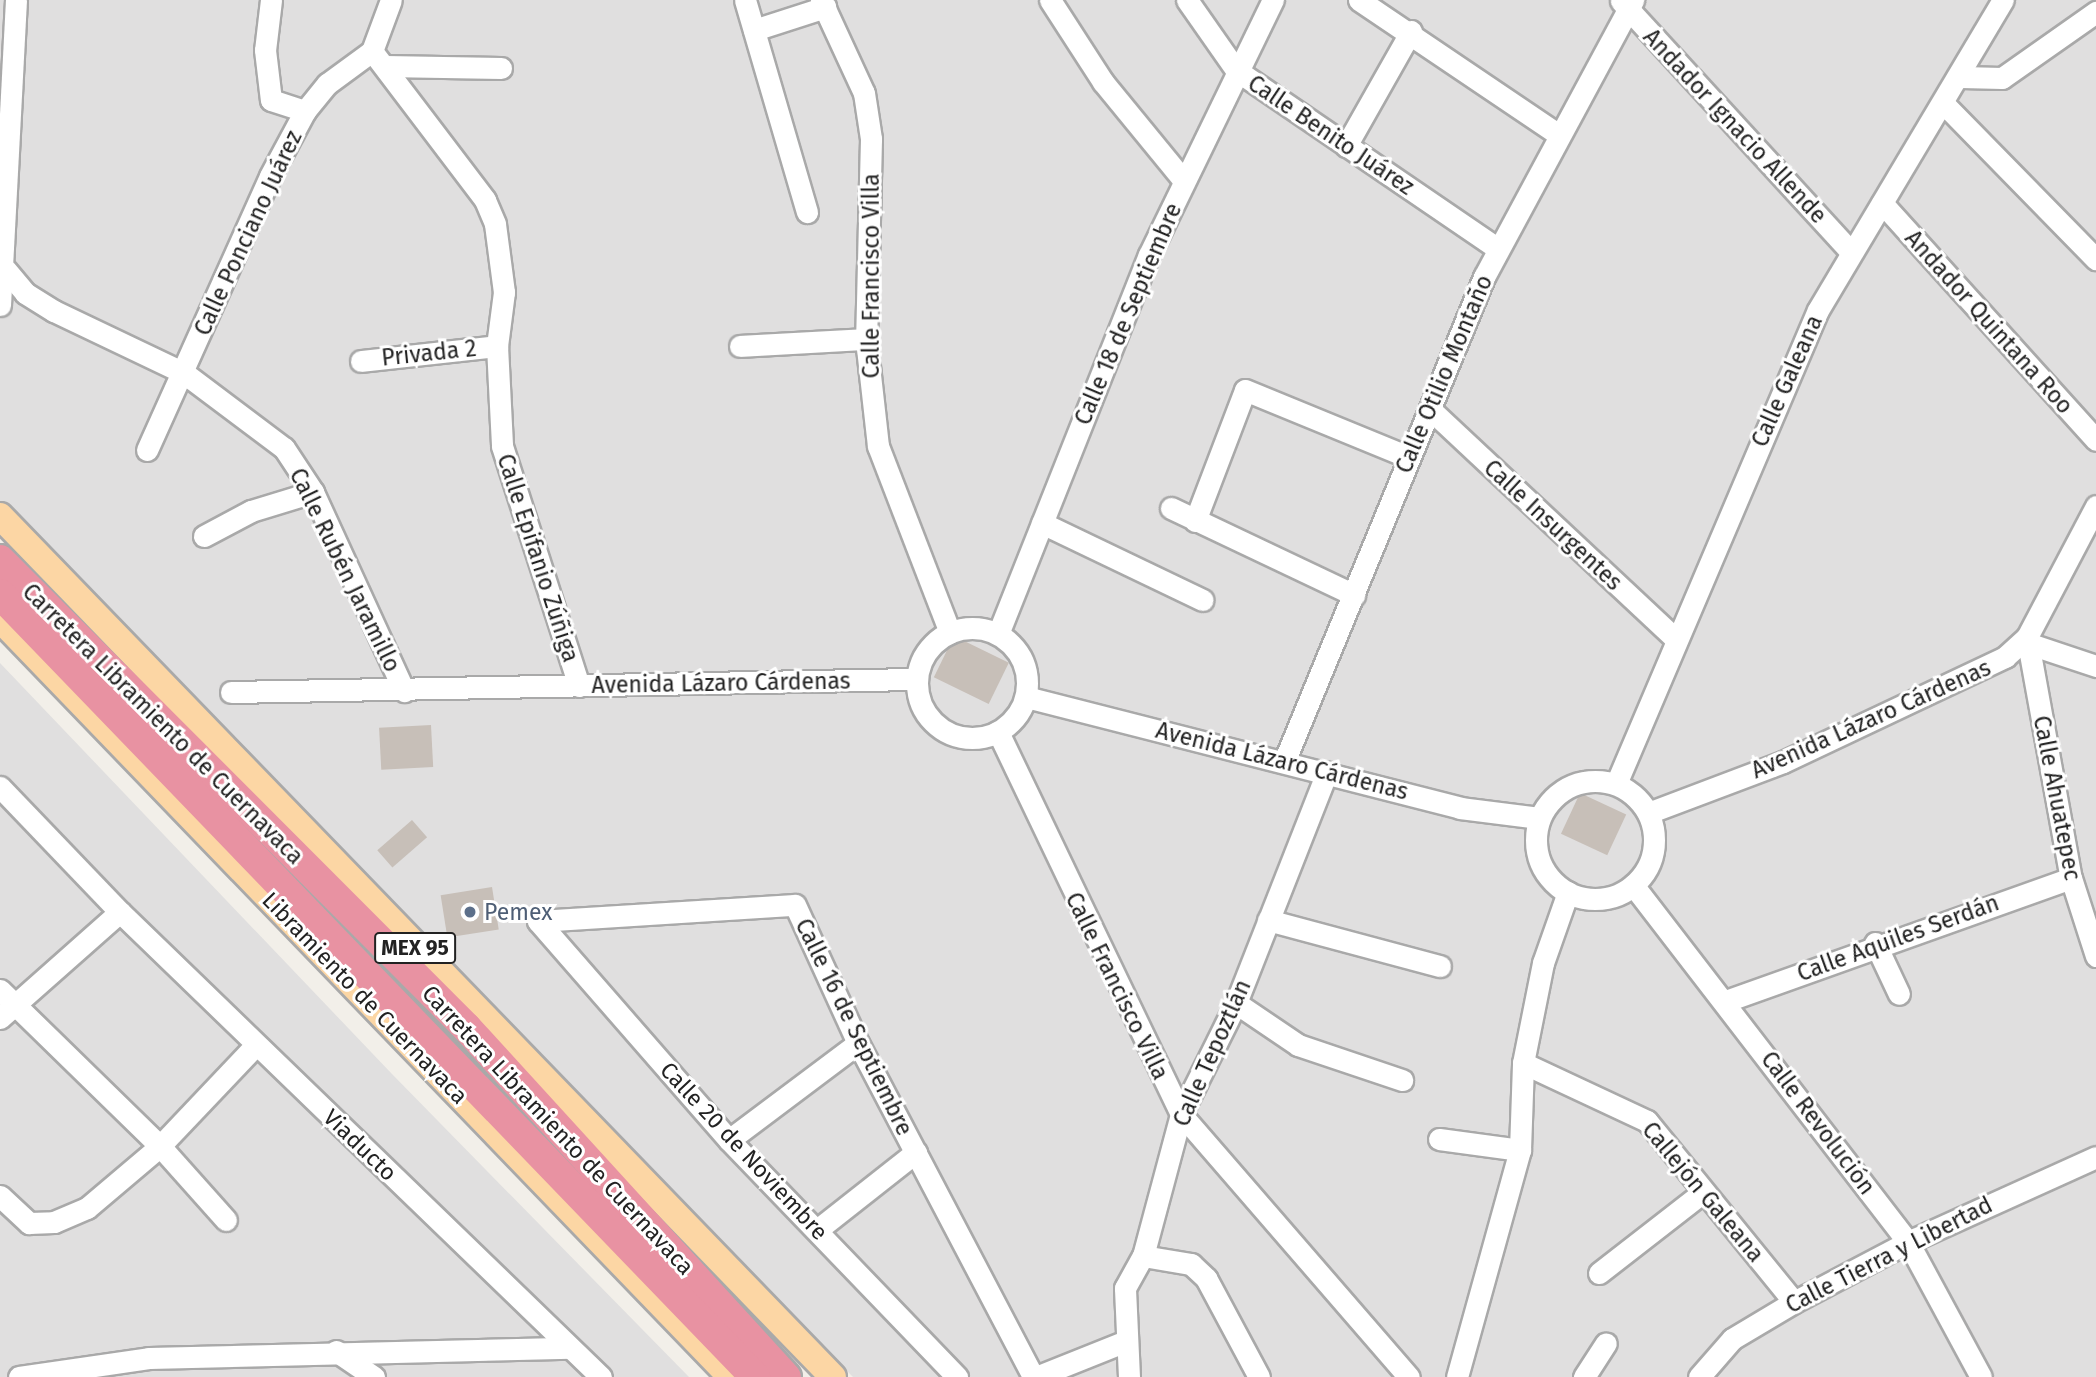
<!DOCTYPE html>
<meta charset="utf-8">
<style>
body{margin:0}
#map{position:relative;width:2096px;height:1377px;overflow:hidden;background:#f2efe9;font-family:"Fira Sans",sans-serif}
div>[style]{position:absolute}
.residential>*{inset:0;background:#e0dfdf}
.building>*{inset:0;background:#c7bfb8;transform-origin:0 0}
.roads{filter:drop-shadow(2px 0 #a9a9a9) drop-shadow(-2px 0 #a9a9a9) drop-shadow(0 2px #a9a9a9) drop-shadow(0 -2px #a9a9a9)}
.minor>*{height:21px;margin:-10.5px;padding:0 10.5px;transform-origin:10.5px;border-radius:10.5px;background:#fff}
.minor>.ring{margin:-10.5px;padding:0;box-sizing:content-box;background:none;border:21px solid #fff;border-radius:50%}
.major>*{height:26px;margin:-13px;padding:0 13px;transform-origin:13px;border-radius:13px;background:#fcd6a4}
.highway>*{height:30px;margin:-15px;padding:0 15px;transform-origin:15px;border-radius:15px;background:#e892a2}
.dots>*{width:19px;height:19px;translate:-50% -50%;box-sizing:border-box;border:4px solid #fff;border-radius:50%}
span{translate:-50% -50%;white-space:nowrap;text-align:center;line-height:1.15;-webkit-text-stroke:6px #fff;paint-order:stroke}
.shield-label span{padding:2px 5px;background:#fff;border:2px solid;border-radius:5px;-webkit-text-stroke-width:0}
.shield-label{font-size:21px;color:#222;font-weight:700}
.street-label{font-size:23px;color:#222}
.service-label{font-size:23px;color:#4e5e75}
.left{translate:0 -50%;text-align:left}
</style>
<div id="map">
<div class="residential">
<i style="clip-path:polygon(0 0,2096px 0,2096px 1377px,853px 1377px,0 515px)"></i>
<i style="clip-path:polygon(0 663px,392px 1074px,689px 1377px,0 1377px)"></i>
</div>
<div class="building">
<i style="left:954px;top:636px;width:61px;height:46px;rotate:26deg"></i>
<i style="left:431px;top:725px;width:42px;height:52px;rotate:87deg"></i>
<i style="left:1580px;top:793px;width:51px;height:45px;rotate:25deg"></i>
<i style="left:412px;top:820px;width:23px;height:46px;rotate:49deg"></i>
<i style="left:492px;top:887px;width:43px;height:52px;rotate:81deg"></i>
</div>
<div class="roads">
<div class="minor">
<i style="left:271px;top:0;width:50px;rotate:96.8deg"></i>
<i style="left:265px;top:50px;width:50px;rotate:83.2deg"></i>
<i style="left:271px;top:100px;width:36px;rotate:18deg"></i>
<i style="left:745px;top:0;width:221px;rotate:73.7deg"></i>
<i style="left:821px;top:0;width:102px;rotate:65.2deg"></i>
<i style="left:864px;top:93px;width:47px;rotate:81.3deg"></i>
<i style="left:871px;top:139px;width:200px;rotate:91.4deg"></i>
<i style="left:866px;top:339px;width:108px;rotate:83.6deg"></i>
<i style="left:878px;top:446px;width:200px;rotate:68.9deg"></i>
<i style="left:1050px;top:0;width:98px;rotate:57.1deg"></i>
<i style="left:1103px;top:82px;width:128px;rotate:50.7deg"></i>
<i style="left:1187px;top:0;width:85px;rotate:55deg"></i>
<i style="left:1236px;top:70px;width:316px;rotate:34.3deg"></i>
<i style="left:1359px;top:0;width:238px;rotate:34deg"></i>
<i style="left:1621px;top:1px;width:340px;rotate:47.5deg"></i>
<i style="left:754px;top:30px;width:75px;rotate:-17.9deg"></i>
<i style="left:372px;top:51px;width:187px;rotate:52.8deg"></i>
<i style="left:485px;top:200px;width:26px;rotate:67deg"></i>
<i style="left:495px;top:224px;width:69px;rotate:82.5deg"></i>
<i style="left:504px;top:292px;width:54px;rotate:97.4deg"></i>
<i style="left:497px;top:346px;width:100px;rotate:87.1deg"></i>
<i style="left:502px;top:446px;width:252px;rotate:72.2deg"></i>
<i style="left:385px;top:66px;width:116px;rotate:1deg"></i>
<i style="left:1961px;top:77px;width:41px;rotate:1.4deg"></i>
<i style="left:2002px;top:78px;width:115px;rotate:-35.1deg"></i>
<i style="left:1945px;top:105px;width:216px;rotate:45.6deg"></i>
<i style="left:1346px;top:146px;width:132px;rotate:-60.5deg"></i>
<i style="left:1882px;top:203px;width:319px;rotate:47.9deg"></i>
<i style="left:6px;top:270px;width:30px;rotate:50deg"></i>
<i style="left:25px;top:293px;width:34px;rotate:32deg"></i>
<i style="left:54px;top:311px;width:144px;rotate:25.5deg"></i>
<i style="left:184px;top:373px;width:125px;rotate:36.9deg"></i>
<i style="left:284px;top:448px;width:53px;rotate:56.6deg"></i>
<i style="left:313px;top:492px;width:219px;rotate:65.4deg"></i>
<i style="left:0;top:305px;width:305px;rotate:-87deg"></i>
<i style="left:740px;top:346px;width:126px;rotate:-3.2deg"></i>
<i style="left:361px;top:361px;width:137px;rotate:-6.3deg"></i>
<i style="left:1431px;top:410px;width:335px;rotate:43.1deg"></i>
<i style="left:147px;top:450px;width:300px;rotate:-65.8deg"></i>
<i style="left:270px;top:176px;width:74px;rotate:-61.7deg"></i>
<i style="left:305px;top:111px;width:35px;rotate:-51deg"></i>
<i style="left:327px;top:84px;width:56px;rotate:-36.3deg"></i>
<i style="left:372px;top:51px;width:54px;rotate:-69.6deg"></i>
<i style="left:1171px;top:508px;width:203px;rotate:25.4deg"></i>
<i style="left:1195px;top:521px;width:140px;rotate:-69.1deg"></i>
<i style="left:1245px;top:390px;width:176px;rotate:22.3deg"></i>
<i style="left:1042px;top:523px;width:178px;rotate:25.6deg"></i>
<i style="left:204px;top:536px;width:53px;rotate:-28deg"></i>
<i style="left:251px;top:511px;width:65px;rotate:-17deg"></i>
<i class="ring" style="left:917px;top:628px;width:89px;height:89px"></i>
<i style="left:998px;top:634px;width:408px;rotate:-68.3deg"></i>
<i style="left:1149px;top:255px;width:284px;rotate:-64.1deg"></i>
<i style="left:2027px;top:637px;width:245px;rotate:79.7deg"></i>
<i style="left:2071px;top:878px;width:82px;rotate:72.2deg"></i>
<i style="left:2030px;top:644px;width:70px;rotate:18.4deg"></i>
<i style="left:231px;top:692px;width:686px;rotate:-1.09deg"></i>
<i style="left:1026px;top:697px;width:448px;rotate:14.3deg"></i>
<i style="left:1460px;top:808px;width:80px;rotate:7.2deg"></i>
<i style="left:998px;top:732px;width:424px;rotate:64.4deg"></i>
<i style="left:1181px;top:1114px;width:348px;rotate:49.1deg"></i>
<i style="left:1284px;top:762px;width:525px;rotate:-67.59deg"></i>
<i style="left:1484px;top:277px;width:315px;rotate:-61.7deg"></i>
<i class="ring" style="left:1536px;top:781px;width:97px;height:97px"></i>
<i style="left:1616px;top:784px;width:515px;rotate:-66.92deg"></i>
<i style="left:1818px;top:310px;width:361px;rotate:-59.2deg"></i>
<i style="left:0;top:787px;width:173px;rotate:46.2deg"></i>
<i style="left:120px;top:912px;width:669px;rotate:44.03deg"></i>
<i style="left:1648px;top:813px;width:144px;rotate:-20.7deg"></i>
<i style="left:1783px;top:762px;width:246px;rotate:-25.3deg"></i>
<i style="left:2005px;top:657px;width:30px;rotate:-42deg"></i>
<i style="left:2027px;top:637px;width:148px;rotate:-62.2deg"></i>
<i style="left:1633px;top:885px;width:451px;rotate:52.4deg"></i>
<i style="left:1908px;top:1242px;width:153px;rotate:61.6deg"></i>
<i style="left:1268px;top:920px;width:178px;rotate:15deg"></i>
<i style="left:538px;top:921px;width:257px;rotate:-3.6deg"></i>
<i style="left:795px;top:905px;width:152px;rotate:65.5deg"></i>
<i style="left:858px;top:1043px;width:377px;rotate:62.3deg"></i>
<i style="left:538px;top:921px;width:291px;rotate:48.9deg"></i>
<i style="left:729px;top:1140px;width:329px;rotate:46.1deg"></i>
<i style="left:1875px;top:943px;width:56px;rotate:64.8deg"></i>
<i style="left:0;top:990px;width:223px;rotate:44.3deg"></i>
<i style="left:160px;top:1146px;width:99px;rotate:48.3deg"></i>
<i style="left:1726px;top:1001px;width:366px;rotate:-19.6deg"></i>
<i style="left:1236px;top:1003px;width:75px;rotate:34.1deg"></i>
<i style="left:1298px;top:1045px;width:110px;rotate:18.6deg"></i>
<i style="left:0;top:1018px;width:160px;rotate:-41.5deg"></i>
<i style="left:1523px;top:1063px;width:137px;rotate:25.1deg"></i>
<i style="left:1647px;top:1121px;width:233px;rotate:50.9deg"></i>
<i style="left:1439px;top:1139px;width:82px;rotate:7.7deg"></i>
<i style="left:729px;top:1140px;width:161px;rotate:-36.9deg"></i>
<i style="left:0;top:1196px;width:40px;rotate:43deg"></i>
<i style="left:29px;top:1223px;width:25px;rotate:-2deg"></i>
<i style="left:54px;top:1222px;width:36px;rotate:-23deg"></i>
<i style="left:87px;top:1208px;width:96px;rotate:-40.3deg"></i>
<i style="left:160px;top:1146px;width:139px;rotate:-46.5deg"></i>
<i style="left:817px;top:1230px;width:126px;rotate:-38.2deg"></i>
<i style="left:1143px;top:1256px;width:49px;rotate:9.5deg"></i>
<i style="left:1191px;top:1264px;width:21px;rotate:43deg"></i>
<i style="left:1206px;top:1278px;width:112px;rotate:61.8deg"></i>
<i style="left:1599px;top:1273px;width:132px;rotate:-37.9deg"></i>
<i style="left:336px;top:1351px;width:46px;rotate:34.4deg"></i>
<i style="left:19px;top:1377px;width:131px;rotate:-8.3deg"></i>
<i style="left:149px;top:1358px;width:421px;rotate:-1.4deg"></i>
<i style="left:1036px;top:1377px;width:97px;rotate:-21.8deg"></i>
<i style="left:1129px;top:1377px;width:89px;rotate:-92.6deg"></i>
<i style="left:1125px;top:1288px;width:37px;rotate:-61deg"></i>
<i style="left:1143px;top:1256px;width:147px;rotate:-75deg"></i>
<i style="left:1181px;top:1114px;width:124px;rotate:-63.6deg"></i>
<i style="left:1236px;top:1003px;width:248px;rotate:-68.5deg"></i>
<i style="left:1457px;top:1377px;width:236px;rotate:-74.5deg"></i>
<i style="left:1520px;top:1150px;width:87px;rotate:-88deg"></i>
<i style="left:1523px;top:1063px;width:102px;rotate:-78.7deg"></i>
<i style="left:1543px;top:963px;width:75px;rotate:-70.6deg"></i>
<i style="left:1584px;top:1377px;width:40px;rotate:-57.1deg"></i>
<i style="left:1699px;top:1377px;width:50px;rotate:-49deg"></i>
<i style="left:1732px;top:1339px;width:72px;rotate:-30.8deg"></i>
<i style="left:1794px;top:1302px;width:129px;rotate:-27.8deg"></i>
<i style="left:1908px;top:1242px;width:206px;rotate:-24.3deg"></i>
</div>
<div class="major">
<i style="left:0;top:516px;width:1198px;rotate:45.95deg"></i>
<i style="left:0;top:619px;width:1053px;rotate:46.04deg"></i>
</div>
<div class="highway">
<i style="left:0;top:560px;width:661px;rotate:45.06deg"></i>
<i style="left:467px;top:1028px;width:473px;rotate:47.6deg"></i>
<i style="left:0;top:594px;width:1088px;rotate:46.04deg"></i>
</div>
</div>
<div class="dots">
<i style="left:470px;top:912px;background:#5c6f8a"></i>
</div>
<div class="shield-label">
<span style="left:415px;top:948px">MEX 95</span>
</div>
<div class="street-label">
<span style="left:1735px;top:126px;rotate:47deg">Andador Ignacio Allende</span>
<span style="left:1331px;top:135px;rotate:34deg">Calle Benito Juárez</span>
<span style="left:248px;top:233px;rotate:-65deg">Calle Ponciano Juárez</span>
<span style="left:871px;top:276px;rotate:-90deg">Calle Francisco Villa</span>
<span style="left:1128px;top:314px;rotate:-67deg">Calle 18 de Septiembre</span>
<span style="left:1989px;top:322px;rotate:48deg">Andador Quintana Roo</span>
<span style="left:429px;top:353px;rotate:-6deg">Privada 2</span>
<span style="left:1444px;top:374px;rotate:-67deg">Calle Otilio Montaño</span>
<span style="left:1787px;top:381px;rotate:-66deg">Calle Galeana</span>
<span style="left:1553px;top:525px;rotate:43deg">Calle Insurgentes</span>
<span style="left:538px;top:558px;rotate:72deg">Calle Epifanio Zúñiga</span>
<span style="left:345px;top:570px;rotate:64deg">Calle Rubén Jaramillo</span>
<span style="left:721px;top:683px;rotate:-1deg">Avenida Lázaro Cárdenas</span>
<span style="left:1871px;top:719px;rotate:-24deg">Avenida Lázaro Cárdenas</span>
<span style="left:163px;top:724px;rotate:45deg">Carretera Libramiento de Cuernavaca</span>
<span style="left:1282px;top:761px;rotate:14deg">Avenida Lázaro Cárdenas</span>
<span style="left:2057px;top:798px;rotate:79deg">Calle Ahuatepec</span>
<span style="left:1898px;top:938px;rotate:-20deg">Calle Aquiles Serdán</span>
<span style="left:1117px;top:986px;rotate:64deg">Calle Francisco Villa</span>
<span style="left:365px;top:998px;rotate:46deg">Libramiento de Cuernavaca</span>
<span style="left:854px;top:1027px;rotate:64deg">Calle 16 de Septiembre</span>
<span style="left:1212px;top:1053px;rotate:-66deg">Calle Tepoztlán</span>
<span style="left:1818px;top:1123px;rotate:53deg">Calle Revolución</span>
<span style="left:558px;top:1130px;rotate:47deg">Carretera Libramiento de Cuernavaca</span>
<span style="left:360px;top:1145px;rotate:44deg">Viaducto</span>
<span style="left:744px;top:1151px;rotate:47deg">Calle 20 de Noviembre</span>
<span style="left:1703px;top:1192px;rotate:50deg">Callejón Galeana</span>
<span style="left:1889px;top:1255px;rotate:-27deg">Calle Tierra y Libertad</span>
</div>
<div class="service-label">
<span class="left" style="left:484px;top:912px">Pemex</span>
</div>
</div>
